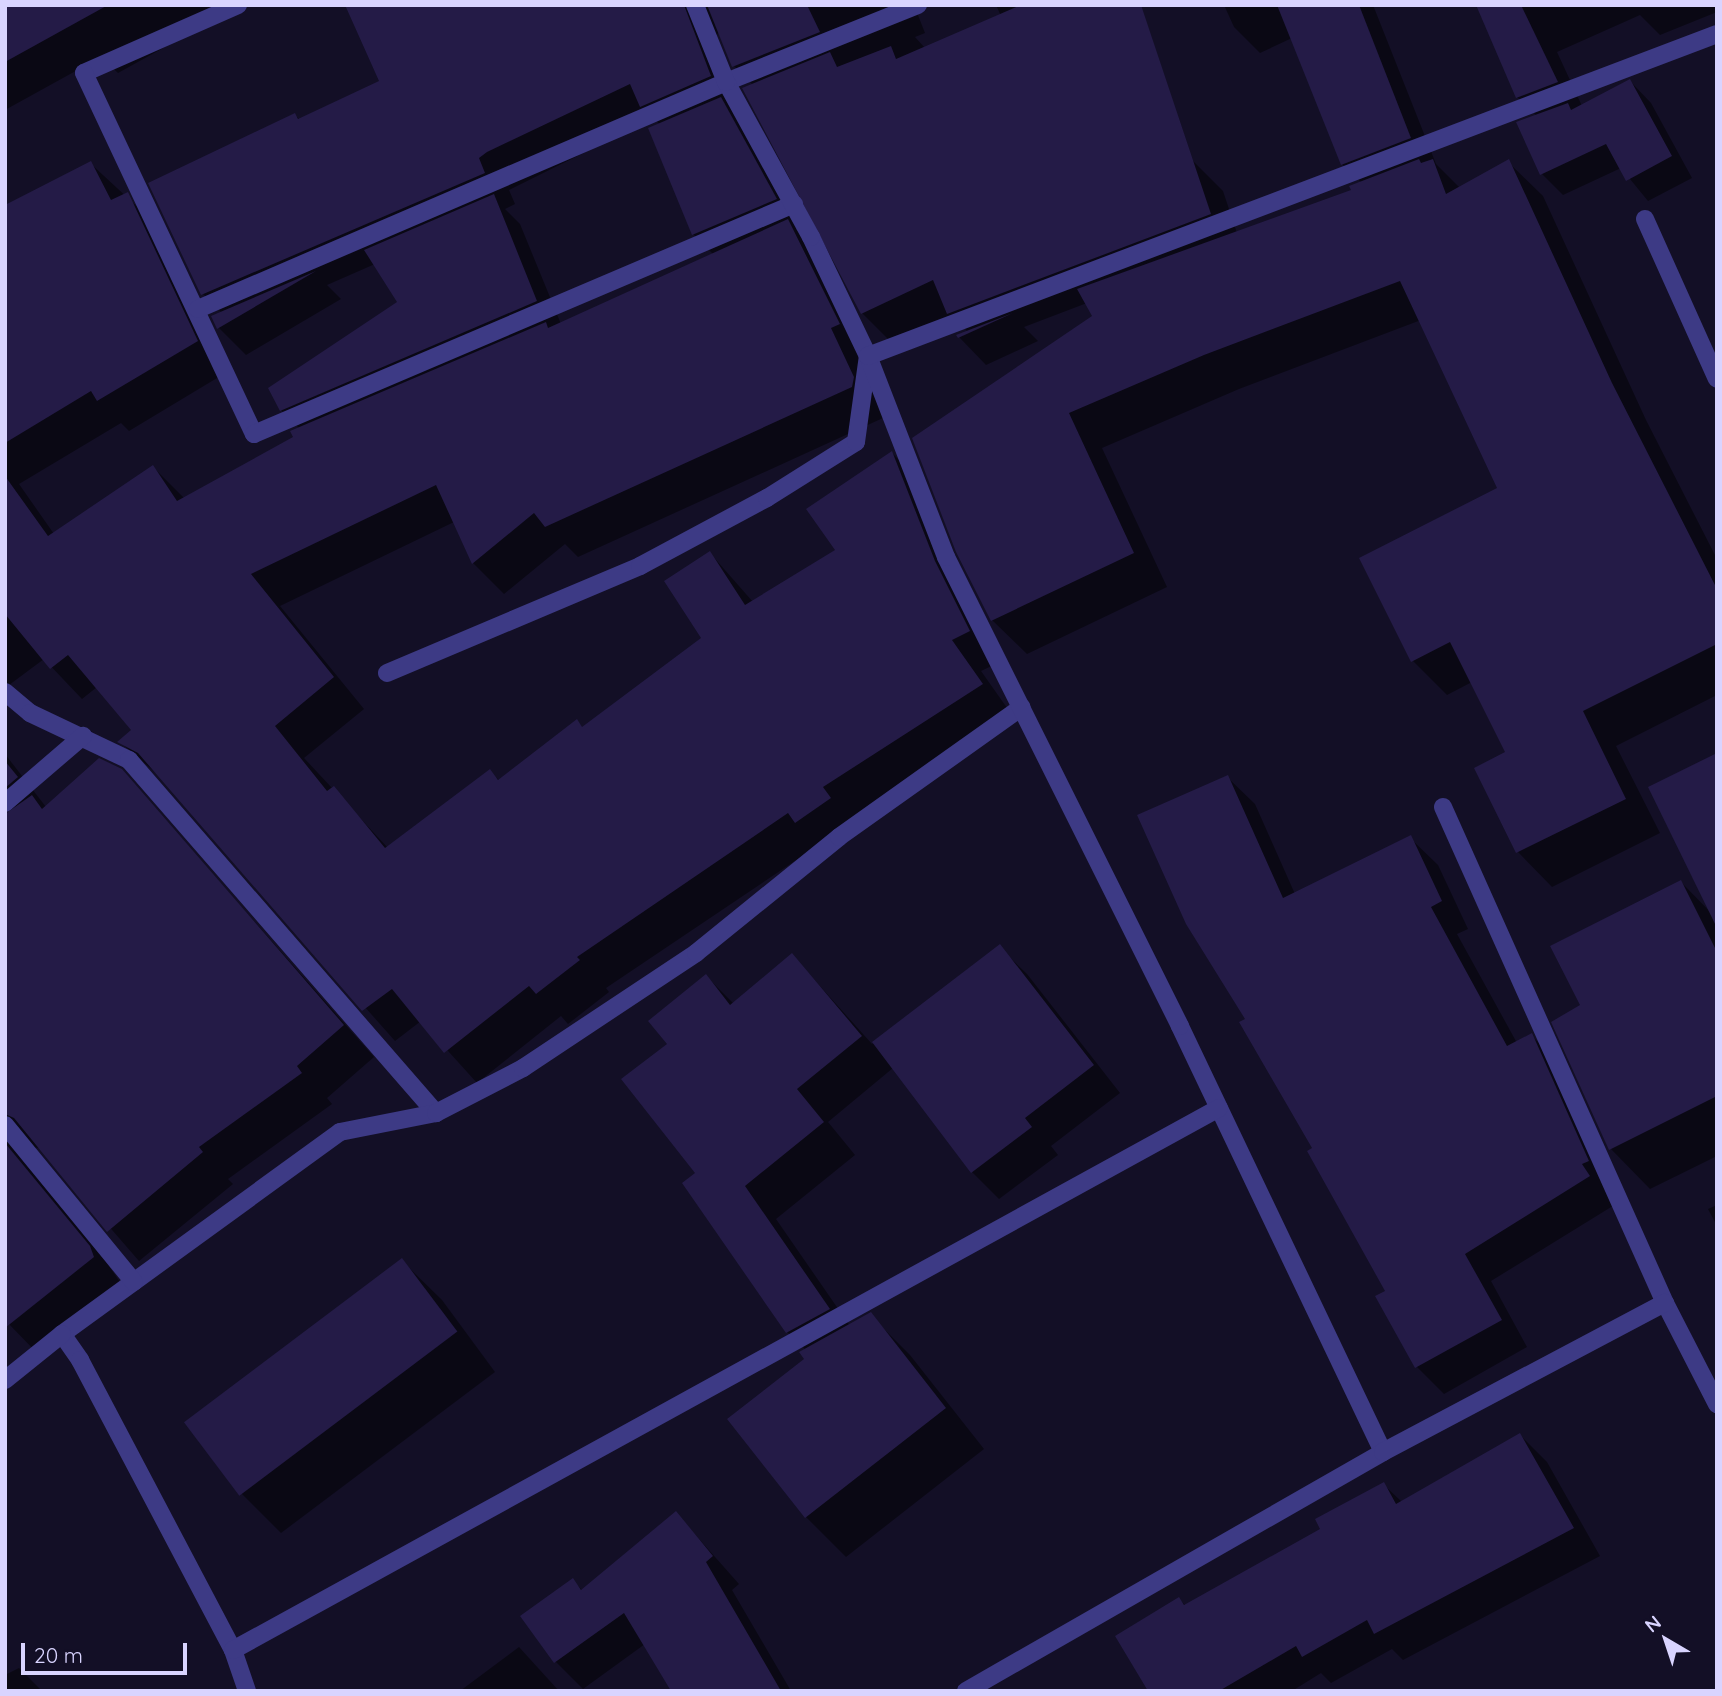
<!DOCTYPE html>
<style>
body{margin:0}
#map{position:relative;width:1722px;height:1696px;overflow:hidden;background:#130f26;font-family:Quicksand,sans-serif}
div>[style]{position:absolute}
.shadow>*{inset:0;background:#0007}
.building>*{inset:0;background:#241b47;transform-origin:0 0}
.street>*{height:18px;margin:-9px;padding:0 9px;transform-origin:9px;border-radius:9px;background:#3d3a85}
span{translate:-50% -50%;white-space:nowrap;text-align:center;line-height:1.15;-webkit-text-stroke:5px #130f26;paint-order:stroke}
.frame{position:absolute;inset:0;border:7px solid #d9d4ff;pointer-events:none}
.north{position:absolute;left:1631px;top:1605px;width:70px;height:70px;-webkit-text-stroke:5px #130f26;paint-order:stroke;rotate:321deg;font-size:19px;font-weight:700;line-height:28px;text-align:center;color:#d9d4ff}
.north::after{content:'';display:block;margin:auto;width:24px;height:32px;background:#d9d4ff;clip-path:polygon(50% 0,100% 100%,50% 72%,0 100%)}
.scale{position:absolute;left:21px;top:1643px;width:166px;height:32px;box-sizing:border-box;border:4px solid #d9d4ff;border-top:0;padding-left:9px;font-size:21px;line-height:24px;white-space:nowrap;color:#d9d4ff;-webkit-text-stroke:5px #130f26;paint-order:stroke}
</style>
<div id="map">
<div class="shadow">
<i style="clip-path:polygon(5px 5px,241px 5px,118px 73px,101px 57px,5px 110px)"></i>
<i style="clip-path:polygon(evenodd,347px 5px,914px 5px,925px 33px,915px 37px,925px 48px,1001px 16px,996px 5px,1078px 5px,1192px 160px,1223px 191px,1237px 233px,1353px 191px,1362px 183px,1342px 164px,1292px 38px,1260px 53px,1234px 27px,1224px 5px,1373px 5px,1436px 164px,1460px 188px,1508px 162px,1543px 196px,1646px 420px,1717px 559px,1717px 695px,1616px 746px,1660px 833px,1552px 887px,1518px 852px,1476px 769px,1507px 753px,1472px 682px,1447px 695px,1413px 661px,1499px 489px,1421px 320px,1239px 389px,1102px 448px,1167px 587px,1027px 654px,992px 620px,1095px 317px,1087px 303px,1024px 327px,1038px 341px,986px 365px,959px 337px,968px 332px,952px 316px,893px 344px,862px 313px,753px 85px,734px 66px,719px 30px,715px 41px,803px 226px,796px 229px,819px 252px,883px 418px,578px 557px,565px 544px,504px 594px,473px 563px,454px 522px,280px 606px,364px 709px,304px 758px,388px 848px,490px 772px,500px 781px,583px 728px,703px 638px,710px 553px,753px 602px,837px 551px,892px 453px,923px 484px,1000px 662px,981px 671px,1012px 715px,606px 988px,609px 992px,568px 1024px,561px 1016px,477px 1083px,421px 1021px,395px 1041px,163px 779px,120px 742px,133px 730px,97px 687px,82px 699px,44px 659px,5px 688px,5px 207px,90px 163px,158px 226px,227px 372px,129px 431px,121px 423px,19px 484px,54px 534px,153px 467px,185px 499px,295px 438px,300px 429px,281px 410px,400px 303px,375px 264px,327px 285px,341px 299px,246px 355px,219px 328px,213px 317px,222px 313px,203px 294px,295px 115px,300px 120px,381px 82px,347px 5px,654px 118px,660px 125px,693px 234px,714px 255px,561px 324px,520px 224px,505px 209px,515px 204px,509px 190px,654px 118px)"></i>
<i style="clip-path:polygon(1478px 5px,1717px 5px,1717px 12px,1660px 35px,1640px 15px,1557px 52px,1582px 106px,1630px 81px,1651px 103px,1692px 178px,1648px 201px,1621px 168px,1563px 195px,1542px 174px,1537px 116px,1517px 97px)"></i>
<i style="clip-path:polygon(5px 754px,46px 807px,121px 771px,374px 1057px,327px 1098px,332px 1104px,228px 1179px,233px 1184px,139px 1261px,41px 1148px,28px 1147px,124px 1288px,40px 1356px,5px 1320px)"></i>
<i style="clip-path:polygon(1227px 777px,1255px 804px,1295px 894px,1410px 838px,1438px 865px,1468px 929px,1457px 934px,1517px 1043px,1531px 1035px,1558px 1062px,1616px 1204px,1491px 1281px,1527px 1347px,1444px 1394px,1417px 1367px,1378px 1297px,1387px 1291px,1247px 1019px)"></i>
<i style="clip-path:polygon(1681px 882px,1717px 919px,1717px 1156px,1650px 1189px,1611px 1149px,1554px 1022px,1582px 1006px)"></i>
<i style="clip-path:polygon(999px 947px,1027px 974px,1120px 1093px,1051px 1146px,1058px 1155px,999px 1199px,972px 1172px,893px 1068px,828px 1122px,855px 1155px,776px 1219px,850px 1326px,870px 1315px,910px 1355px,984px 1449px,846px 1557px,806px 1517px,729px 1419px,806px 1359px,806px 1350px,787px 1332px,697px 1174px,669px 1044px,706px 976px,734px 1004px,792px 955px,872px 1044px)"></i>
<i style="clip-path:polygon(1717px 1205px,1717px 1226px,1708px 1209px)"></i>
<i style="clip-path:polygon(402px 1261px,442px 1300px,495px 1372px,281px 1533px,241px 1493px,187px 1422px)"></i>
<i style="clip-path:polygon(1520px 1435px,1547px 1462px,1600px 1556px,1403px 1660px,1392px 1649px,1331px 1683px,1321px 1673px,1292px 1691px,1150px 1691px,1179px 1599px,1186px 1606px,1322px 1529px,1384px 1485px,1402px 1502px)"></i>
<i style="clip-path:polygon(676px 1513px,739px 1584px,732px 1590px,791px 1691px,673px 1691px,645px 1644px,583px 1689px,556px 1662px,523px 1616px,572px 1580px,583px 1591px)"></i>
<i style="clip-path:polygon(519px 1647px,559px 1691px,460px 1691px)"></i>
<i style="clip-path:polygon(19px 1668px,42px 1691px,5px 1691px,5px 1675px)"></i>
</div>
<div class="building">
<i style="clip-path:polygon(5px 5px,108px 5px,5px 62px)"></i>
<i style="clip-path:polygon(345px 5px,684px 5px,711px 76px,640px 107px,630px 84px,487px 152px,479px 158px,485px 173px,201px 295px,148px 183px,295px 113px,298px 119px,379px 81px)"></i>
<i style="clip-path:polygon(707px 5px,807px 5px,820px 32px,732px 67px)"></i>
<i style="clip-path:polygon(1021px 5px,1141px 5px,1211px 214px,947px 314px,933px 280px,861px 314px,742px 88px,830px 52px,837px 67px,891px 46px,896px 59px)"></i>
<i style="clip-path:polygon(1277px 5px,1359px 5px,1411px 138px,1341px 165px)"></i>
<i style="clip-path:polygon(1476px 5px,1521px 5px,1558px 82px,1516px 98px)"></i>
<i style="clip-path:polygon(1630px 79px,1672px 156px,1626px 181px,1606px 144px,1540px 175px,1516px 122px,1568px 103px,1571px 110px)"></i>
<i style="clip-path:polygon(721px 97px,777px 199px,692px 235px,648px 128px)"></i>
<i style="clip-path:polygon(1419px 159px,1421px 163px,1433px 159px,1446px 194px,1509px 159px,1612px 383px,1717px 589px,1717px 644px,1583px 711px,1626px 799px,1516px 853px,1474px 768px,1505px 752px,1450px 642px,1411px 662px,1359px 558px,1497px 488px,1400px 281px,1204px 355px,1069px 413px,1134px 553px,991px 621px,956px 552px,912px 438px,1092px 316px,1077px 289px,1351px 190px,1349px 186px)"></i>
<i style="clip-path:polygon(91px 161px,111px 200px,128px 192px,198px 341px,97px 401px,91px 391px,5px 443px,5px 205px)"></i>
<i style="clip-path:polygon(494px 194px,537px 301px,280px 411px,268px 388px,397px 302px,364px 250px)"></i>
<i style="clip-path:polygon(788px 219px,840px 324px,831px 328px,854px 377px,852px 387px,545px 527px,534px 513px,472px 564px,436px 485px,251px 574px,334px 677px,275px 726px,327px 791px,334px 786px,385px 848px,490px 769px,498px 780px,577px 719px,582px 727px,701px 638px,664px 581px,710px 551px,745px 605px,835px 550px,806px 509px,892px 451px,935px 561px,970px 631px,952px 640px,983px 684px,823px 787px,831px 798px,795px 823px,788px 813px,577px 957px,580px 960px,536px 994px,529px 986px,444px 1053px,392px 989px,362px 1011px,138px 753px,117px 742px,131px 730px,68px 655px,50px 669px,5px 614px,5px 476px,48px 536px,153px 465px,177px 501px,293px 437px,290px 431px,546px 322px,548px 328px)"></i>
<i style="clip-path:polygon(316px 271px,217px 329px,211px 316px)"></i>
<i style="clip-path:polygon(1013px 313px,958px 338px,956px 335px)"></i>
<i style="clip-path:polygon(1717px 753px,1717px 928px,1648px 787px)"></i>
<i style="clip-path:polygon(99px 758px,122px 769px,344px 1025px,297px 1066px,302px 1073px,199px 1147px,203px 1152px,107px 1232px,14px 1118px,5px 1114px,5px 814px,32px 795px,42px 809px)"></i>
<i style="clip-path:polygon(5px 761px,18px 777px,5px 788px)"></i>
<i style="clip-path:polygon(1228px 775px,1283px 898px,1411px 835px,1442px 901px,1431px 907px,1507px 1046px,1532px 1033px,1589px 1161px,1582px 1164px,1590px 1176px,1465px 1254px,1502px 1320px,1415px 1368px,1375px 1296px,1385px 1291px,1307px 1151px,1312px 1148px,1239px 1022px,1245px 1019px,1186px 924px,1137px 815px)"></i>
<i style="clip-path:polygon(1681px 880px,1717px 952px,1717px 1096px,1609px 1150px,1551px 1022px,1580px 1005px,1550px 946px)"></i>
<i style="clip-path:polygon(1000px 944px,1094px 1065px,1025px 1118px,1032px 1127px,971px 1173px,872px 1042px)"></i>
<i style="clip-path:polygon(792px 953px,862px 1036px,797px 1089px,824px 1122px,745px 1186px,830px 1309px,786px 1333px,682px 1183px,695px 1173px,621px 1079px,667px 1044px,648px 1021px,706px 974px,730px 1005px)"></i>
<i style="clip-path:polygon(5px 1143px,90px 1246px,94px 1257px,5px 1328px)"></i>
<i style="left:402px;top:1258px;width:92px;height:273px;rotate:53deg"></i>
<i style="clip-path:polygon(871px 1312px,946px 1408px,805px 1518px,727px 1419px,804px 1359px,799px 1352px)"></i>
<i style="clip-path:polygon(1520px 1433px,1574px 1528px,1374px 1634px,1367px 1620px,1302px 1657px,1296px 1646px,1219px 1691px,1148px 1691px,1115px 1636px,1179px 1597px,1184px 1605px,1320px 1529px,1315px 1519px,1384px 1482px,1396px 1504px)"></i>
<i style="clip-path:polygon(676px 1511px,713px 1556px,706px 1562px,781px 1691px,671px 1691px,624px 1613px,554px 1663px,520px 1616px,573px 1578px,581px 1590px)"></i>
</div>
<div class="street">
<i style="left:238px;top:5px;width:168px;rotate:156.2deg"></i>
<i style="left:84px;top:73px;width:399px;rotate:64.8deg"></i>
<i style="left:254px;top:434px;width:587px;rotate:-23.07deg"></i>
<i style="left:1645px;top:219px;width:175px;rotate:65.8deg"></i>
<i style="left:198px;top:309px;width:575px;rotate:-23.26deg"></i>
<i style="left:726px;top:82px;width:207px;rotate:-21.9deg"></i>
<i style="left:387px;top:673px;width:275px;rotate:-22.9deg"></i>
<i style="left:640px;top:566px;width:144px;rotate:-28.2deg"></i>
<i style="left:767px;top:498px;width:105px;rotate:-32.2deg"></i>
<i style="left:856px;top:442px;width:87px;rotate:-82.1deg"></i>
<i style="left:868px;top:356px;width:132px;rotate:-115.6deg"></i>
<i style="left:811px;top:237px;width:177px;rotate:-118.7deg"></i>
<i style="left:726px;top:82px;width:83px;rotate:-111.9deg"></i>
<i style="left:5px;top:692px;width:33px;rotate:40deg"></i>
<i style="left:30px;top:713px;width:110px;rotate:25.4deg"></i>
<i style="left:129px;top:760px;width:468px;rotate:49deg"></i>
<i style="left:436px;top:1113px;width:98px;rotate:168.8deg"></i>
<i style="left:340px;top:1132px;width:344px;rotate:144deg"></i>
<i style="left:62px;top:1334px;width:32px;rotate:55deg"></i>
<i style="left:80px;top:1360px;width:328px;rotate:62.2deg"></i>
<i style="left:233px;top:1650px;width:43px;rotate:71.1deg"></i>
<i style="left:5px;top:803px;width:103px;rotate:-40.7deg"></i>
<i style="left:1443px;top:807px;width:543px;rotate:65.89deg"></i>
<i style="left:1665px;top:1303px;width:114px;rotate:62.8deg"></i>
<i style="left:436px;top:1113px;width:98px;rotate:-27.3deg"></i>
<i style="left:523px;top:1068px;width:208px;rotate:-33.6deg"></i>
<i style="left:696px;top:953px;width:184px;rotate:-39deg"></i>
<i style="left:839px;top:837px;width:224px;rotate:-35.4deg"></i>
<i style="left:5px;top:1125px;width:203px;rotate:50.6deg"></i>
<i style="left:5px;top:1380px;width:73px;rotate:-38.9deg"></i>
<i style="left:1383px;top:1452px;width:472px;rotate:-115.5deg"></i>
<i style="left:1180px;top:1026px;width:524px;rotate:-116.52deg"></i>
<i style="left:946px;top:557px;width:216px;rotate:-111.2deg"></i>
<i style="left:868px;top:356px;width:908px;rotate:-20.77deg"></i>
<i style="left:233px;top:1650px;width:1125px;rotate:-28.8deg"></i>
<i style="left:966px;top:1691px;width:481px;rotate:-29.8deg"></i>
<i style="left:1383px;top:1452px;width:319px;rotate:-27.9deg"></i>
</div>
<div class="frame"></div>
<div class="north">N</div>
<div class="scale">20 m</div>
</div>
